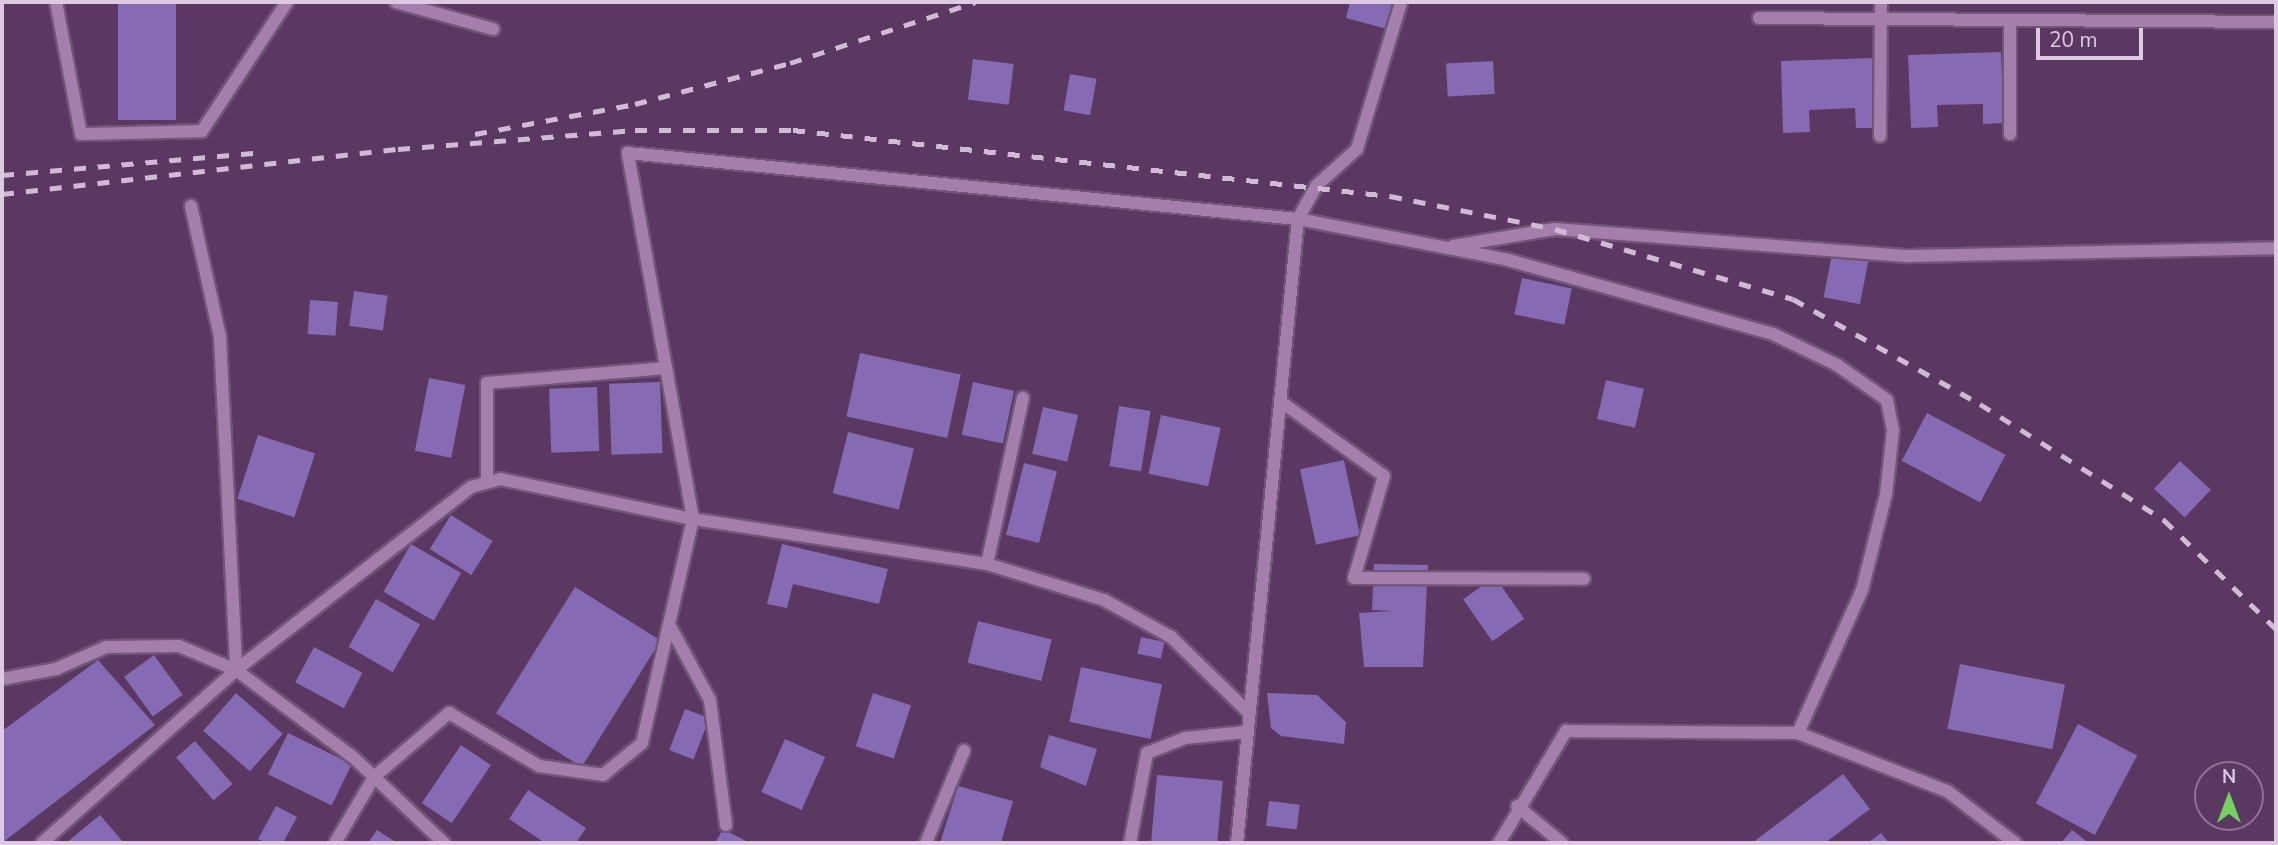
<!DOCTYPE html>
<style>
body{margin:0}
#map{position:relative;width:2278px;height:845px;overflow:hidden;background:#5a3861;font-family:"Nunito Sans",sans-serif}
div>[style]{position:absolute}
.building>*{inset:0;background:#866ab3;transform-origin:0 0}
.roads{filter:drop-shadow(2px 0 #715577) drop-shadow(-2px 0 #715577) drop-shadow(0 2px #715577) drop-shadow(0 -2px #715577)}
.minor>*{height:12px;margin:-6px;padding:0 6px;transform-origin:6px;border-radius:6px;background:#a47fac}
.rail>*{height:5px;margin-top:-2.5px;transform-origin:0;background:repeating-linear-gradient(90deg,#d0bad5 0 12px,transparent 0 24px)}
span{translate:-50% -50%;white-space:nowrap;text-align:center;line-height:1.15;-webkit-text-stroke:7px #5a3861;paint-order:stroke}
.frame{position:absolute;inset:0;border:4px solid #dec9e2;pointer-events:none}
.north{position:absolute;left:2194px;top:761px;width:70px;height:70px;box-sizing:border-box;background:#5a3861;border:2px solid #8f7295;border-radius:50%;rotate:0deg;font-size:19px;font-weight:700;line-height:28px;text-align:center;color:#dec9e2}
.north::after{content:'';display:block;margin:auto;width:24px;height:32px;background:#71d35e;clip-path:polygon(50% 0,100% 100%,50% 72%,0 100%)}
.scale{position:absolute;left:2036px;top:28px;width:107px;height:32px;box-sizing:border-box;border:4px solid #dec9e2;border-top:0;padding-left:9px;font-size:21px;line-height:24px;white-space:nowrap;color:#dec9e2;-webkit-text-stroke:5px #5a3861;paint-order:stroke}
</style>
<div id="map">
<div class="building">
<i style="left:118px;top:2px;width:58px;height:118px"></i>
<i style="clip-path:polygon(1350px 2px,1394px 2px,1387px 29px,1346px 18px)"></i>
<i style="clip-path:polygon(2001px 52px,2004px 123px,1983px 124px,1983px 104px,1937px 105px,1938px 127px,1911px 128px,1908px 55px)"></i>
<i style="clip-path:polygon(1874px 58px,1876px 128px,1856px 128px,1855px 108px,1809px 110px,1810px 132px,1783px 133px,1781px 61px)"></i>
<i style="left:973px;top:59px;width:41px;height:41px;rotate:7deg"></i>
<i style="left:1493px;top:61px;width:33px;height:47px;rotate:87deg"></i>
<i style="left:1070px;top:74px;width:27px;height:37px;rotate:10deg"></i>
<i style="left:1832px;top:254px;width:37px;height:44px;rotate:11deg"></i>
<i style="left:1522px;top:278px;width:51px;height:37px;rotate:12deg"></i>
<i style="left:354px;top:291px;width:34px;height:35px;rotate:8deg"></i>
<i style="left:310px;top:300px;width:28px;height:34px;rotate:4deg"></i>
<i style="left:860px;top:353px;width:103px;height:65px;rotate:12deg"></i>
<i style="left:429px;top:378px;width:37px;height:74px;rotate:11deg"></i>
<i style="left:1606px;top:380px;width:39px;height:40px;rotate:13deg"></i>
<i style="left:660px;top:382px;width:71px;height:51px;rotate:88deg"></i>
<i style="left:973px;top:382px;width:42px;height:54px;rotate:12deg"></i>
<i style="left:597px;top:387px;width:64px;height:48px;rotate:88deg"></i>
<i style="left:1119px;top:406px;width:32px;height:61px;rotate:9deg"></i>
<i style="left:1043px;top:407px;width:36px;height:48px;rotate:13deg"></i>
<i style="left:1927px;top:413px;width:89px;height:54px;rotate:28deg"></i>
<i style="left:1161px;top:415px;width:61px;height:60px;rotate:12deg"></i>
<i style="left:848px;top:432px;width:68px;height:63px;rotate:14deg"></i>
<i style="left:258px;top:435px;width:60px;height:67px;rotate:18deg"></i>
<i style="left:1344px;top:460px;width:77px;height:45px;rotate:78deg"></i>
<i style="left:2180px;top:461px;width:42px;height:38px;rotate:43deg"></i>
<i style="left:1024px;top:463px;width:34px;height:74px;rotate:14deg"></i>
<i style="left:451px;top:515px;width:49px;height:40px;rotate:32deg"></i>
<i style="left:411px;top:544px;width:58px;height:55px;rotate:30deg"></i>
<i style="clip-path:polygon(782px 544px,888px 569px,879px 604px,793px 584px,787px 608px,767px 604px)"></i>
<i style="clip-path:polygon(1374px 564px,1428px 565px,1423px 667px,1364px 667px,1359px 613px,1392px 611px,1372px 610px)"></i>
<i style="left:1495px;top:577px;width:51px;height:39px;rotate:55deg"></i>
<i style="left:575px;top:587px;width:101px;height:149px;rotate:32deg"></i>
<i style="left:376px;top:599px;width:51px;height:55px;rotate:30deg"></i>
<i style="left:978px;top:621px;width:76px;height:43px;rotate:14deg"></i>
<i style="left:1141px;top:637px;width:24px;height:17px;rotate:12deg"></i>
<i style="left:314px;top:647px;width:55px;height:40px;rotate:28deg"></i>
<i style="left:154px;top:655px;width:49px;height:37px;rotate:54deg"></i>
<i style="clip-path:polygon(98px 660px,155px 725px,2px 843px,2px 731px)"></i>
<i style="left:1960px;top:664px;width:107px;height:66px;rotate:11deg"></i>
<i style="left:1081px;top:667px;width:83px;height:56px;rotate:12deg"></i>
<i style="left:236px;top:693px;width:62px;height:50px;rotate:41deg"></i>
<i style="left:873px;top:693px;width:40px;height:56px;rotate:18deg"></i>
<i style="clip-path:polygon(1267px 693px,1317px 695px,1346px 722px,1344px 744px,1281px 736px,1271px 728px)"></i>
<i style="left:685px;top:709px;width:26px;height:44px;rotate:21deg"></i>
<i style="left:2078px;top:724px;width:67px;height:90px;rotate:28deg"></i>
<i style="left:288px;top:733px;width:71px;height:46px;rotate:26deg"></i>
<i style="clip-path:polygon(1049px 735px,1097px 749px,1086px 786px,1040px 767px)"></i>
<i style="left:785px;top:739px;width:44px;height:58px;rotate:24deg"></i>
<i style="left:195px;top:741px;width:57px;height:25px;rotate:49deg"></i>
<i style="left:461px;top:745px;width:36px;height:70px;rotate:34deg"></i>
<i style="clip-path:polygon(1843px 774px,1870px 809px,1825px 843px,1752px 843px)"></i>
<i style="left:1157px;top:775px;width:66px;height:68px;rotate:5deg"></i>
<i style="clip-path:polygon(958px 786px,1013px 801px,1001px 843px,940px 843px)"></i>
<i style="clip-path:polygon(528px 790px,586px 828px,576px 843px,545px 843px,509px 819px)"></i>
<i style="left:1269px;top:801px;width:31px;height:25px;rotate:7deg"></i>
<i style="clip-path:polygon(276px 806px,297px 817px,283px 843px,267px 843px,258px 839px)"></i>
<i style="clip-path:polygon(100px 815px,124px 843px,66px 843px)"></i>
<i style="clip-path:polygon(723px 829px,750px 843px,715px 843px)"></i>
<i style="clip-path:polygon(377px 830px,397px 843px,368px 843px)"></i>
<i style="clip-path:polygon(2072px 830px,2089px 843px,2061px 843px)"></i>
<i style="clip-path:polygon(1881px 833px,1889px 843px,1868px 843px)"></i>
</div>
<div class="roads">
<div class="minor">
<i style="left:56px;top:2px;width:134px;rotate:79.3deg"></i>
<i style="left:81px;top:134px;width:121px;rotate:-1.4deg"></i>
<i style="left:202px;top:131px;width:154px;rotate:-56.6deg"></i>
<i style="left:396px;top:2px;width:101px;rotate:15.6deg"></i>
<i style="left:1759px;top:18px;width:517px;rotate:0.44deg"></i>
<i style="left:2010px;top:21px;width:113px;rotate:90deg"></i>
<i style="left:1880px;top:136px;width:134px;rotate:-89.6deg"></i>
<i style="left:191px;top:206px;width:134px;rotate:77.5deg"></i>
<i style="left:220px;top:337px;width:333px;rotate:87.2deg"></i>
<i style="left:1453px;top:246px;width:103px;rotate:-9.5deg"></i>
<i style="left:1555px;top:229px;width:355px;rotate:4.4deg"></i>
<i style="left:1909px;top:256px;width:367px;rotate:-1.2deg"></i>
<i style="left:1280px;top:401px;width:128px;rotate:35.8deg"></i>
<i style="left:1384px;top:476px;width:106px;rotate:106.4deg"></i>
<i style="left:1354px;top:578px;width:230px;rotate:0.2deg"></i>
<i style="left:487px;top:481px;width:98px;rotate:-90deg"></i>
<i style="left:487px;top:383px;width:180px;rotate:-4.8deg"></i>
<i style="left:987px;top:564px;width:170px;rotate:-77.8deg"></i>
<i style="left:671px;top:628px;width:82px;rotate:61.6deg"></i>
<i style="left:710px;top:700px;width:126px;rotate:82.7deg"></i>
<i style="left:2px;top:679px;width:55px;rotate:-10.5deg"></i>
<i style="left:56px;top:669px;width:55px;rotate:-23.7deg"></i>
<i style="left:106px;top:647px;width:73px;rotate:-0.8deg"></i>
<i style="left:179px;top:646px;width:62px;rotate:22.8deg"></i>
<i style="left:236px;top:670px;width:147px;rotate:36.7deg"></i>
<i style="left:354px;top:758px;width:124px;rotate:43.4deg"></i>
<i style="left:1517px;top:806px;width:58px;rotate:39.4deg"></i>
<i style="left:42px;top:843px;width:260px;rotate:-41.7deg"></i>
<i style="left:236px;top:670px;width:298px;rotate:-37.9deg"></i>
<i style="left:471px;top:487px;width:31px;rotate:-15deg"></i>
<i style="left:501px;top:479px;width:196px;rotate:11.8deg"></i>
<i style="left:693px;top:519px;width:297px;rotate:8.7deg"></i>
<i style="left:987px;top:564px;width:122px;rotate:17.1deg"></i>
<i style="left:1104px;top:600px;width:77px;rotate:28.9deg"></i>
<i style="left:1171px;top:637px;width:106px;rotate:44.2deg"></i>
<i style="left:335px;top:843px;width:77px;rotate:-59.4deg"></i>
<i style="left:374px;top:777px;width:99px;rotate:-40.5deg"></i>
<i style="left:449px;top:713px;width:104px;rotate:30.5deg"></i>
<i style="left:539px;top:766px;width:65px;rotate:8deg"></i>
<i style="left:603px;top:775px;width:50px;rotate:-39.4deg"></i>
<i style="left:642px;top:743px;width:230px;rotate:-77.2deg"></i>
<i style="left:693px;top:519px;width:372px;rotate:-100.1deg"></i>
<i style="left:628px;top:153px;width:673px;rotate:5.63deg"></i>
<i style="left:1298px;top:219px;width:214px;rotate:11deg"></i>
<i style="left:1508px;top:260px;width:275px;rotate:15.6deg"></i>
<i style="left:1773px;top:334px;width:71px;rotate:25.8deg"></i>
<i style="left:1837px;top:365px;width:61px;rotate:35deg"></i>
<i style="left:1887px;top:400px;width:31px;rotate:79deg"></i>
<i style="left:1893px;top:430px;width:64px;rotate:96.2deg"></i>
<i style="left:1886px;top:494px;width:99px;rotate:104deg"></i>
<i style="left:1862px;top:590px;width:157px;rotate:114.1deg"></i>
<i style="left:1798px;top:733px;width:160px;rotate:21.3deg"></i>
<i style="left:1947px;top:791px;width:86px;rotate:37.4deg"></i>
<i style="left:926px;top:843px;width:100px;rotate:-67.6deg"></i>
<i style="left:1130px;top:843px;width:92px;rotate:-79.3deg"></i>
<i style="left:1147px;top:753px;width:41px;rotate:-21.5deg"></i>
<i style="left:1185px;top:738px;width:61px;rotate:-5.6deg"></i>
<i style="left:1237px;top:843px;width:627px;rotate:-84.42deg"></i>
<i style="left:1298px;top:219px;width:38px;rotate:-61deg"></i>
<i style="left:1316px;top:186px;width:55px;rotate:-42.1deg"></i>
<i style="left:1357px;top:149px;width:153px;rotate:-73.3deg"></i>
<i style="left:1499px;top:843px;width:131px;rotate:-59.1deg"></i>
<i style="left:1566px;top:731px;width:232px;rotate:0.5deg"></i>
</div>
</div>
<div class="rail">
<i style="left:475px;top:134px;width:163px;rotate:-10.6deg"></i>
<i style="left:635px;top:104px;width:160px;rotate:-14.8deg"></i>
<i style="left:790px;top:63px;width:195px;rotate:-18.2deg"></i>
<i style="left:2px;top:175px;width:255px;rotate:-5deg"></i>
<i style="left:2px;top:194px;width:399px;rotate:-6.5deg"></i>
<i style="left:398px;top:149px;width:238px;rotate:-4.6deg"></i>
<i style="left:635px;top:130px;width:158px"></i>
<i style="left:793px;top:130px;width:601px;rotate:6.31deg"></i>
<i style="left:1390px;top:196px;width:168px;rotate:11.3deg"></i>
<i style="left:1555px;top:229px;width:248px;rotate:16.4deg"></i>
<i style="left:1793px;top:299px;width:214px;rotate:29.3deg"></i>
<i style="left:1980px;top:404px;width:218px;rotate:32.2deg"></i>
<i style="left:2164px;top:520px;width:156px;rotate:44.2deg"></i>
</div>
<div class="frame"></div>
<div class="north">N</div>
<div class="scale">20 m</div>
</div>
